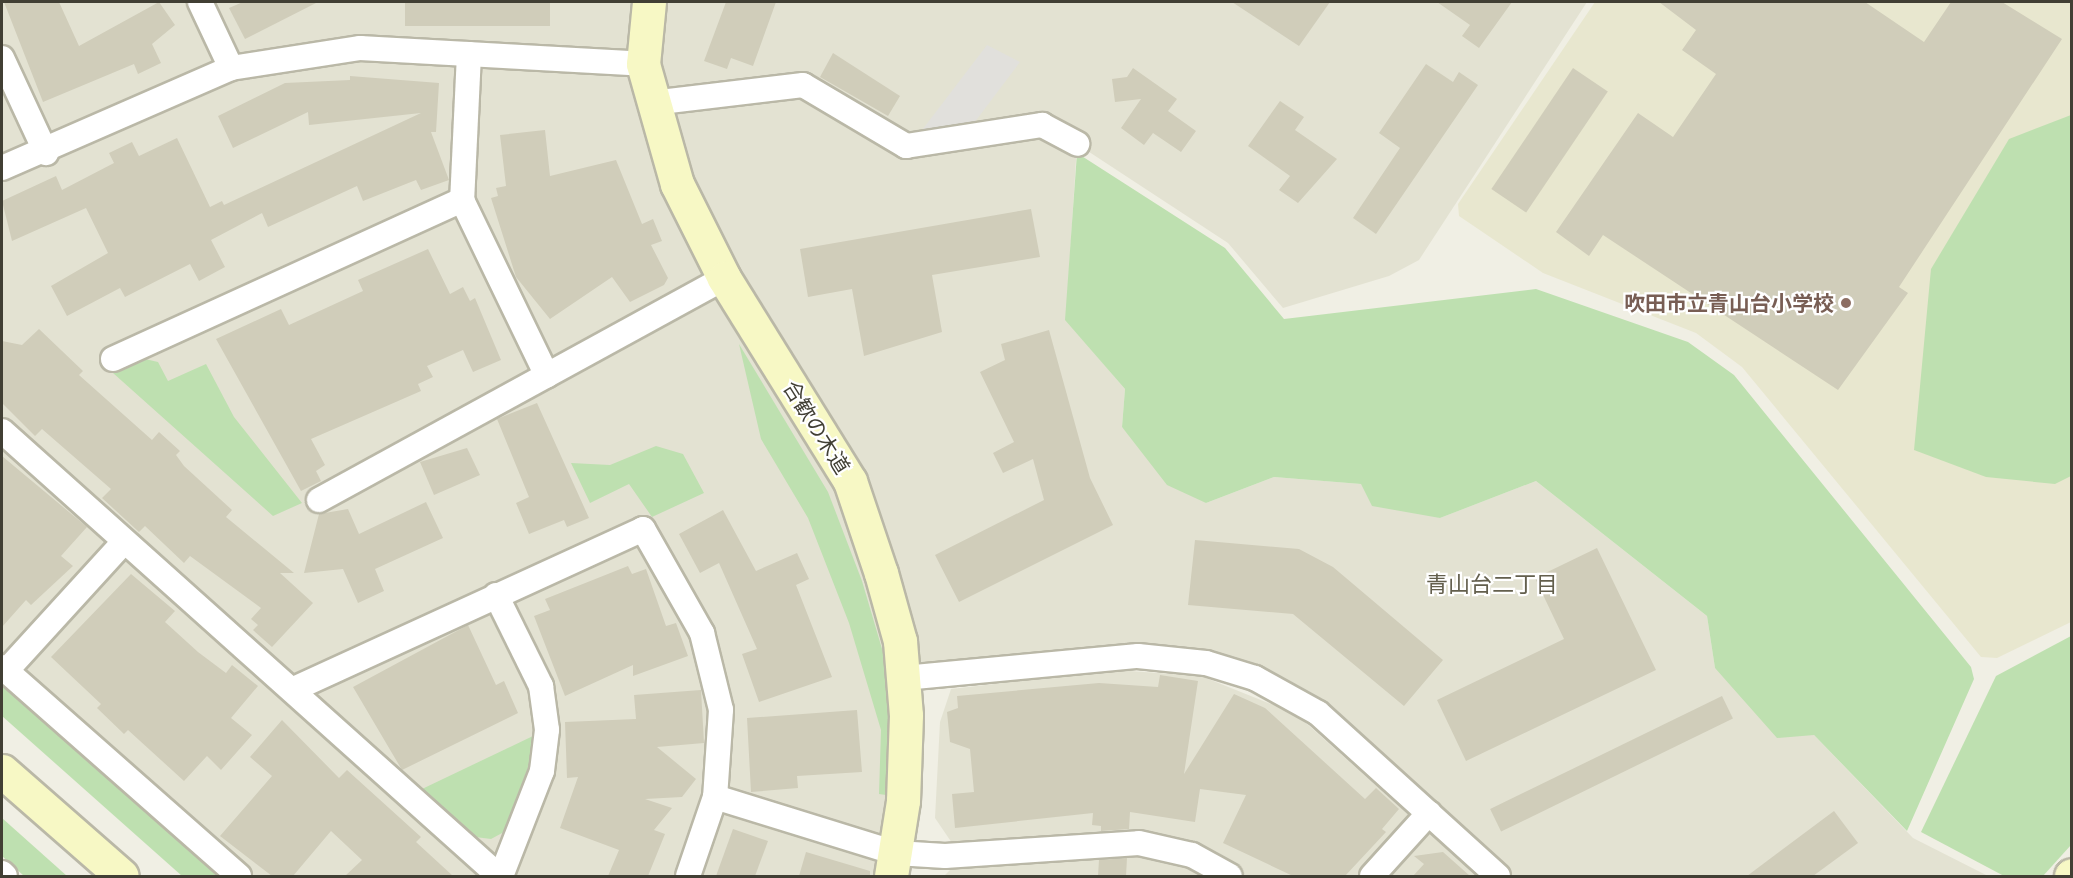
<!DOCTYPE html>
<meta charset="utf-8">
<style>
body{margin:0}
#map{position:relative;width:2073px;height:878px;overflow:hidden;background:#f0efe4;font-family:"Golos Text","Noto Sans JP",sans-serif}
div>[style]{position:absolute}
.residential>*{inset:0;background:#e3e2d2}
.education>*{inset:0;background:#e8e7cf}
.green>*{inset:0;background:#bee0b0}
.parking>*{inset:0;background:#e1e0dc}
.building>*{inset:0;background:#d0cdba;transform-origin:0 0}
.roads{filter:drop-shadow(2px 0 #bab8a7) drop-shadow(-2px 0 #bab8a7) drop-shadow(0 2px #bab8a7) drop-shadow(0 -2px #bab8a7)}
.street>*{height:24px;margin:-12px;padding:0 12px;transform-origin:12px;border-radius:12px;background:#fff}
.secondary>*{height:33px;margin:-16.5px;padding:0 16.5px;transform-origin:16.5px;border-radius:16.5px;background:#f7f8c5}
.dots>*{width:16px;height:16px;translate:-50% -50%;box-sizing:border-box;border:3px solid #fff;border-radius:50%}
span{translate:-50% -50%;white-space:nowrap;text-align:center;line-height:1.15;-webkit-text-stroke:4.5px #fff;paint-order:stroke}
.education-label{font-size:21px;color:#785e54;font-weight:700}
.right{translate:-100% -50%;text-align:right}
.street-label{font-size:21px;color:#413f34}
.neighbourhood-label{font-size:22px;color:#635f4d}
.frame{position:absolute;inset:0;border:3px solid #413f34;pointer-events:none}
</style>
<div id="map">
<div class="residential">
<i style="clip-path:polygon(2px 2px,1587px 2px,1419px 260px,1389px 276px,1283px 308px,1228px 243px,1077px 144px,1066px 320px,1125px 389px,1122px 427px,1206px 503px,1274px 477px,1361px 484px,1440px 518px,1536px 481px,1707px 616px,1715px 668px,1814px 735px,1913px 838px,1988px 876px,1498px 876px,1339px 731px,1206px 663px,904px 678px,891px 876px,239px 876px,2px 667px)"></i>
<i style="clip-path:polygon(1115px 670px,1201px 676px,1296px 714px,1477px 876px,944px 876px,951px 869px,952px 843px,935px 818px,940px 722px,951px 689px)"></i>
</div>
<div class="education">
<i style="clip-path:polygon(1595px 2px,2071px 2px,2071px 622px,1997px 658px,1981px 657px,1742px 367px,1696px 333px,1543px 273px,1459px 216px,1458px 204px)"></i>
</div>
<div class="green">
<i style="clip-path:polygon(2071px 115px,2071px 476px,2055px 484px,1986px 477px,1914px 450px,1931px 269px,2009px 139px)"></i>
<i style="clip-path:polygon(1077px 153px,1225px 248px,1284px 319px,1536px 289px,1688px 342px,1734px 375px,1971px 667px,1974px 679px,1907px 831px,1814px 735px,1777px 738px,1715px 668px,1707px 616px,1536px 481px,1440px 518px,1372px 506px,1361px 484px,1274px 477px,1206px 503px,1167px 485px,1122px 427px,1125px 389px,1065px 320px)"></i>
<i style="clip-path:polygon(739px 344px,828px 492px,862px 581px,890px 676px,886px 795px,879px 794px,881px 730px,849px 623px,808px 518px,761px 439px)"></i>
<i style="clip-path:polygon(145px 359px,158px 362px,168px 381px,206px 364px,234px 417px,302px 503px,273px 516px,113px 373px)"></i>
<i style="clip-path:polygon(656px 446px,683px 454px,704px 493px,652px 517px,629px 484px,590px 503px,571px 463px,610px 465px)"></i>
<i style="clip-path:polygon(2071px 636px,2071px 845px,2043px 876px,2004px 876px,1921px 832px,1996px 676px)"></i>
<i style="clip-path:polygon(2px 679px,225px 876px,182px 876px,2px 716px)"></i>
<i style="clip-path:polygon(533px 736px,529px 765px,504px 832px,491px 839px,475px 837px,422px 789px)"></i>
<i style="clip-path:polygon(2px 818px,67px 876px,24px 876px,2px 856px)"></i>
</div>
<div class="parking">
<i style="clip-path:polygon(987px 45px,1020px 62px,974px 123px,919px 134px)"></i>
</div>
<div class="building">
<i style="clip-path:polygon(4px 2px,59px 2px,79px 46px,159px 2px,175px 25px,152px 44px,161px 63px,138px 74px,134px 64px,43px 102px)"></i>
<i style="clip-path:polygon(243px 2px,318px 2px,245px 39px,229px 8px)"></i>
<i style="left:405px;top:2px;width:145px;height:24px"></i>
<i style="clip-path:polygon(726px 2px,776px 2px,753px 66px,731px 58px,727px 69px,704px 61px)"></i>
<i style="clip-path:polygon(1232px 2px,1330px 2px,1299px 46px)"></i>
<i style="clip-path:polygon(1437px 2px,1512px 2px,1479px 48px,1462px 36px,1470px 25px)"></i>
<i style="clip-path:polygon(1659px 2px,1865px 2px,1924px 42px,1951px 2px,2002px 2px,2062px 39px,1899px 287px,1908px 293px,1838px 390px,1603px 235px,1589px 256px,1556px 232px,1638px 113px,1673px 137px,1716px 74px,1682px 50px,1696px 30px)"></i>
<i style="clip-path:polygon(833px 53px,900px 96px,888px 116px,820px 77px)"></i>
<i style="clip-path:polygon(1426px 64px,1453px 82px,1459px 72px,1478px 85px,1376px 234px,1353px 218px,1400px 148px,1379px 133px)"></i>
<i style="clip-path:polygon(1133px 68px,1177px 99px,1168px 111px,1196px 131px,1181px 152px,1153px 133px,1144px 145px,1121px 128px,1141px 99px,1115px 102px,1112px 79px,1127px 77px)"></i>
<i style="left:1573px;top:68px;width:42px;height:146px;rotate:34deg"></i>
<i style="clip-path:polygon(350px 76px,439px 83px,436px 132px,431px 132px,449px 180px,421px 190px,416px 180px,363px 201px,357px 186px,268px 227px,262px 213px,211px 240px,225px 267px,199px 281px,190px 264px,125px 297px,120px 288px,67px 316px,51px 286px,108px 253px,86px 208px,12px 241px,2px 201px,56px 176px,62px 190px,114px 163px,109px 153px,132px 142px,139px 156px,177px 138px,210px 207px,222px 201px,224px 205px,421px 113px,309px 125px,308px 112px,233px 148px,218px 116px,285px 83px,350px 80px)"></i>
<i style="clip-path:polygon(1280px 101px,1304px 117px,1295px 130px,1337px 159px,1298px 203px,1279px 190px,1290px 176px,1248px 146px)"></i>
<i style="clip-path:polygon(545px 130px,550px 176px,616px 160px,642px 224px,653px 219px,662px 241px,651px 245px,668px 278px,664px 285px,630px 302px,612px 277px,550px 319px,516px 277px,491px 198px,498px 196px,496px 188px,506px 186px,500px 135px)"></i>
<i style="clip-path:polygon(1031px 209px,1040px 257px,932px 275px,942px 332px,864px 356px,852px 289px,808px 297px,800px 249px)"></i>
<i style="clip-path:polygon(428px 249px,450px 294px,463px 287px,470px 301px,475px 298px,501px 360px,473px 372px,463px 350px,427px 366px,433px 377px,418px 384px,421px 391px,311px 439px,325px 465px,316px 471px,321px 481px,301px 491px,216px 339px,281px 309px,289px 325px,363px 291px,358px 280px)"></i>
<i style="clip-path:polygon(39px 329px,83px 371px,79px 375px,152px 440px,159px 432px,180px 451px,176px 455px,184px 466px,232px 510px,226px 517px,294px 573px,280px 573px,313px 603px,272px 647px,253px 630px,258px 625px,251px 619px,261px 608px,190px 556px,184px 563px,145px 526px,139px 532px,102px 498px,111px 489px,42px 429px,35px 436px,2px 403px,2px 341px,22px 345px)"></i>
<i style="clip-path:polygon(1049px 330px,1090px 478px,1113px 525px,959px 602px,935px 555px,1044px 500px,1033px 459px,1003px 473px,993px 453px,1014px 442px,980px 372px,1005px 360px,1001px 344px)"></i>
<i style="clip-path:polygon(537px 403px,589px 518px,567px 527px,564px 520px,529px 534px,516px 503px,529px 497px,497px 419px)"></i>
<i style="clip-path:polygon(467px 448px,480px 475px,434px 495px,420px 462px)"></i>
<i style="clip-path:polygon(2px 456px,87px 527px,61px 556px,73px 566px,31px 605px,26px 600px,2px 627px)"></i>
<i style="clip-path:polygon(426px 502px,443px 538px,375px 569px,384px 591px,358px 603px,343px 569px,304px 573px,319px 514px,348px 509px,359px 534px)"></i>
<i style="clip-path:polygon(723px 510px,756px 571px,797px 553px,809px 579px,796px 585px,832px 677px,759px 702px,742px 654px,757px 649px,719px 563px,700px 573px,679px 534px)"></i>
<i style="clip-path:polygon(1195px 540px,1299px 549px,1333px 567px,1443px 660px,1404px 706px,1293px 614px,1188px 605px)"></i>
<i style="clip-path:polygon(1597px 548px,1656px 670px,1466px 761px,1437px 700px,1564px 639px,1535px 578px)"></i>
<i style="clip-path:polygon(628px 566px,632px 574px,646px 569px,666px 626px,676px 623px,688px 656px,633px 676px,633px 665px,565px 696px,534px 616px,550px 610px,545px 599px)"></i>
<i style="clip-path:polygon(131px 574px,175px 611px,165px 622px,198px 652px,226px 673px,232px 665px,258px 686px,231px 718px,252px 735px,221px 770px,207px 756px,184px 781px,128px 730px,124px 734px,97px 708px,101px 704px,51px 657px)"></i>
<i style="clip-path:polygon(468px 625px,496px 685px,504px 681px,518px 713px,402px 770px,353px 687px)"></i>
<i style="clip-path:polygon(1160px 675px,1198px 681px,1184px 774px,1234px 694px,1265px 708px,1365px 799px,1376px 788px,1399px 809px,1382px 829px,1386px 832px,1345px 876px,1293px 876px,1223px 843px,1246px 795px,1200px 789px,1195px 822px,1130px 812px,1129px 829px,1101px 831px,1101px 826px,1092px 825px,1093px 813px,955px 828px,952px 794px,974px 792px,970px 749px,950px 742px,947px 712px,958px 708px,957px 696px,1099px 683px,1158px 687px)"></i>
<i style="clip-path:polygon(701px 690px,704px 743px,657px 747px,696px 779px,682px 797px,645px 799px,672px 808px,654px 830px,665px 834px,648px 876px,608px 876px,619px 850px,560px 828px,578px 777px,567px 778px,565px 722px,636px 719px,634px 695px)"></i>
<i style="left:1722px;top:696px;width:25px;height:258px;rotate:64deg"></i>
<i style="clip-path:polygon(857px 710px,862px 772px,797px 776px,798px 788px,751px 792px,747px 718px)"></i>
<i style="clip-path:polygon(282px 720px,339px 778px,347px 770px,421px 837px,416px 842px,453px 876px,345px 876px,362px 860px,331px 831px,293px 876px,272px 876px,220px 836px,272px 776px,250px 757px)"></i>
<i style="clip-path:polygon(1834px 811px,1858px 843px,1813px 876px,1747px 876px)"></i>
<i style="clip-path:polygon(733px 829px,768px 841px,755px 876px,716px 876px)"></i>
<i style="clip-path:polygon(806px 852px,870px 871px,870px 876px,799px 876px)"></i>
<i style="clip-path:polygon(1443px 852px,1470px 876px,1413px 876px,1424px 864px,1414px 856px)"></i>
<i style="clip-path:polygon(1127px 858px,1126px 876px,1098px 876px,1099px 860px)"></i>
</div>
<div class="roads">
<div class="street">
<i style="left:200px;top:2px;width:73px;rotate:64.8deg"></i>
<i style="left:469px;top:54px;width:146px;rotate:92.7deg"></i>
<i style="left:462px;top:200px;width:195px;rotate:64.2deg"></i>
<i style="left:2px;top:58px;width:105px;rotate:65.1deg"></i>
<i style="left:652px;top:103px;width:152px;rotate:-6.8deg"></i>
<i style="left:803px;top:85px;width:120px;rotate:30.6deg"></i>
<i style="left:906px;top:146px;width:138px;rotate:-8.8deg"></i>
<i style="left:1042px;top:125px;width:40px;rotate:28deg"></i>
<i style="left:2px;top:168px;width:250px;rotate:-23.6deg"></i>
<i style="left:231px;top:68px;width:131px;rotate:-8.8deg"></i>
<i style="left:360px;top:48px;width:283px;rotate:3.2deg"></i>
<i style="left:113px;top:359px;width:384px;rotate:-24.5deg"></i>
<i style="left:2px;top:431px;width:667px;rotate:41.84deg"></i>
<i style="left:319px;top:500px;width:462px;rotate:-28.7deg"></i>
<i style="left:496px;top:595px;width:102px;rotate:63.7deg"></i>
<i style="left:541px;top:686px;width:44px;rotate:82.2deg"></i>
<i style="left:547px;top:730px;width:41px;rotate:97deg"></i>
<i style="left:542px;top:771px;width:113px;rotate:111.3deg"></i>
<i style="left:2px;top:667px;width:316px;rotate:41.4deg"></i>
<i style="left:6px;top:671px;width:173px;rotate:-47.6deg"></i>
<i style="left:904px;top:678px;width:235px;rotate:-5.4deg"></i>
<i style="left:1138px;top:656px;width:68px;rotate:5.9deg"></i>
<i style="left:1206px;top:663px;width:51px;rotate:17deg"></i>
<i style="left:1255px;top:678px;width:72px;rotate:29.1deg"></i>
<i style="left:1318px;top:713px;width:243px;rotate:42.2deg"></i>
<i style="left:294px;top:689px;width:384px;rotate:-24.6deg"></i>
<i style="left:643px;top:529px;width:120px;rotate:60.4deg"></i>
<i style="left:702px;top:633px;width:79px;rotate:76.1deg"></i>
<i style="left:721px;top:710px;width:87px;rotate:93.9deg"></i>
<i style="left:715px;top:797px;width:83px;rotate:108.9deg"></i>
<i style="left:715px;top:797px;width:189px;rotate:17.2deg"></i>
<i style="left:896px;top:853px;width:49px;rotate:3.5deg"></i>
<i style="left:945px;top:856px;width:194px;rotate:-3.8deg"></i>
<i style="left:1139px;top:843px;width:54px;rotate:12.8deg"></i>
<i style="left:1192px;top:855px;width:43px;rotate:28.9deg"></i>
<i style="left:2px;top:873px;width:4px;rotate:45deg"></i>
<i style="left:1372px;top:876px;width:85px;rotate:-47.9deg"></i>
</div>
<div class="secondary">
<i style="left:649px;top:2px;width:62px;rotate:95.5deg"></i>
<i style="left:643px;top:64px;width:125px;rotate:74.2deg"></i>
<i style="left:677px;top:184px;width:105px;rotate:63.4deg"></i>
<i style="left:724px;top:278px;width:239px;rotate:58.2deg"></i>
<i style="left:850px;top:481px;width:97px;rotate:71.4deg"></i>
<i style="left:881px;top:573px;width:71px;rotate:74.4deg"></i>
<i style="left:900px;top:641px;width:74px;rotate:85.4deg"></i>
<i style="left:906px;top:715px;width:86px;rotate:92deg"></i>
<i style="left:903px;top:801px;width:76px;rotate:99.1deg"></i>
<i style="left:2px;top:771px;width:159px;rotate:41.2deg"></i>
<i style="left:2071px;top:876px;width:1px;rotate:-45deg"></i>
</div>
</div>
<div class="dots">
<i style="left:1846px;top:303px;background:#8d6e63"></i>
</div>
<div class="education-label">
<span class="right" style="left:1834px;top:303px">吹田市立青山台小学校</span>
</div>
<div class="street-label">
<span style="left:817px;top:427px;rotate:58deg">合歓の木道</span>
</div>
<div class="neighbourhood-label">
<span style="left:1492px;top:584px">青山台二丁目</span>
</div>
<div class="frame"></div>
</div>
